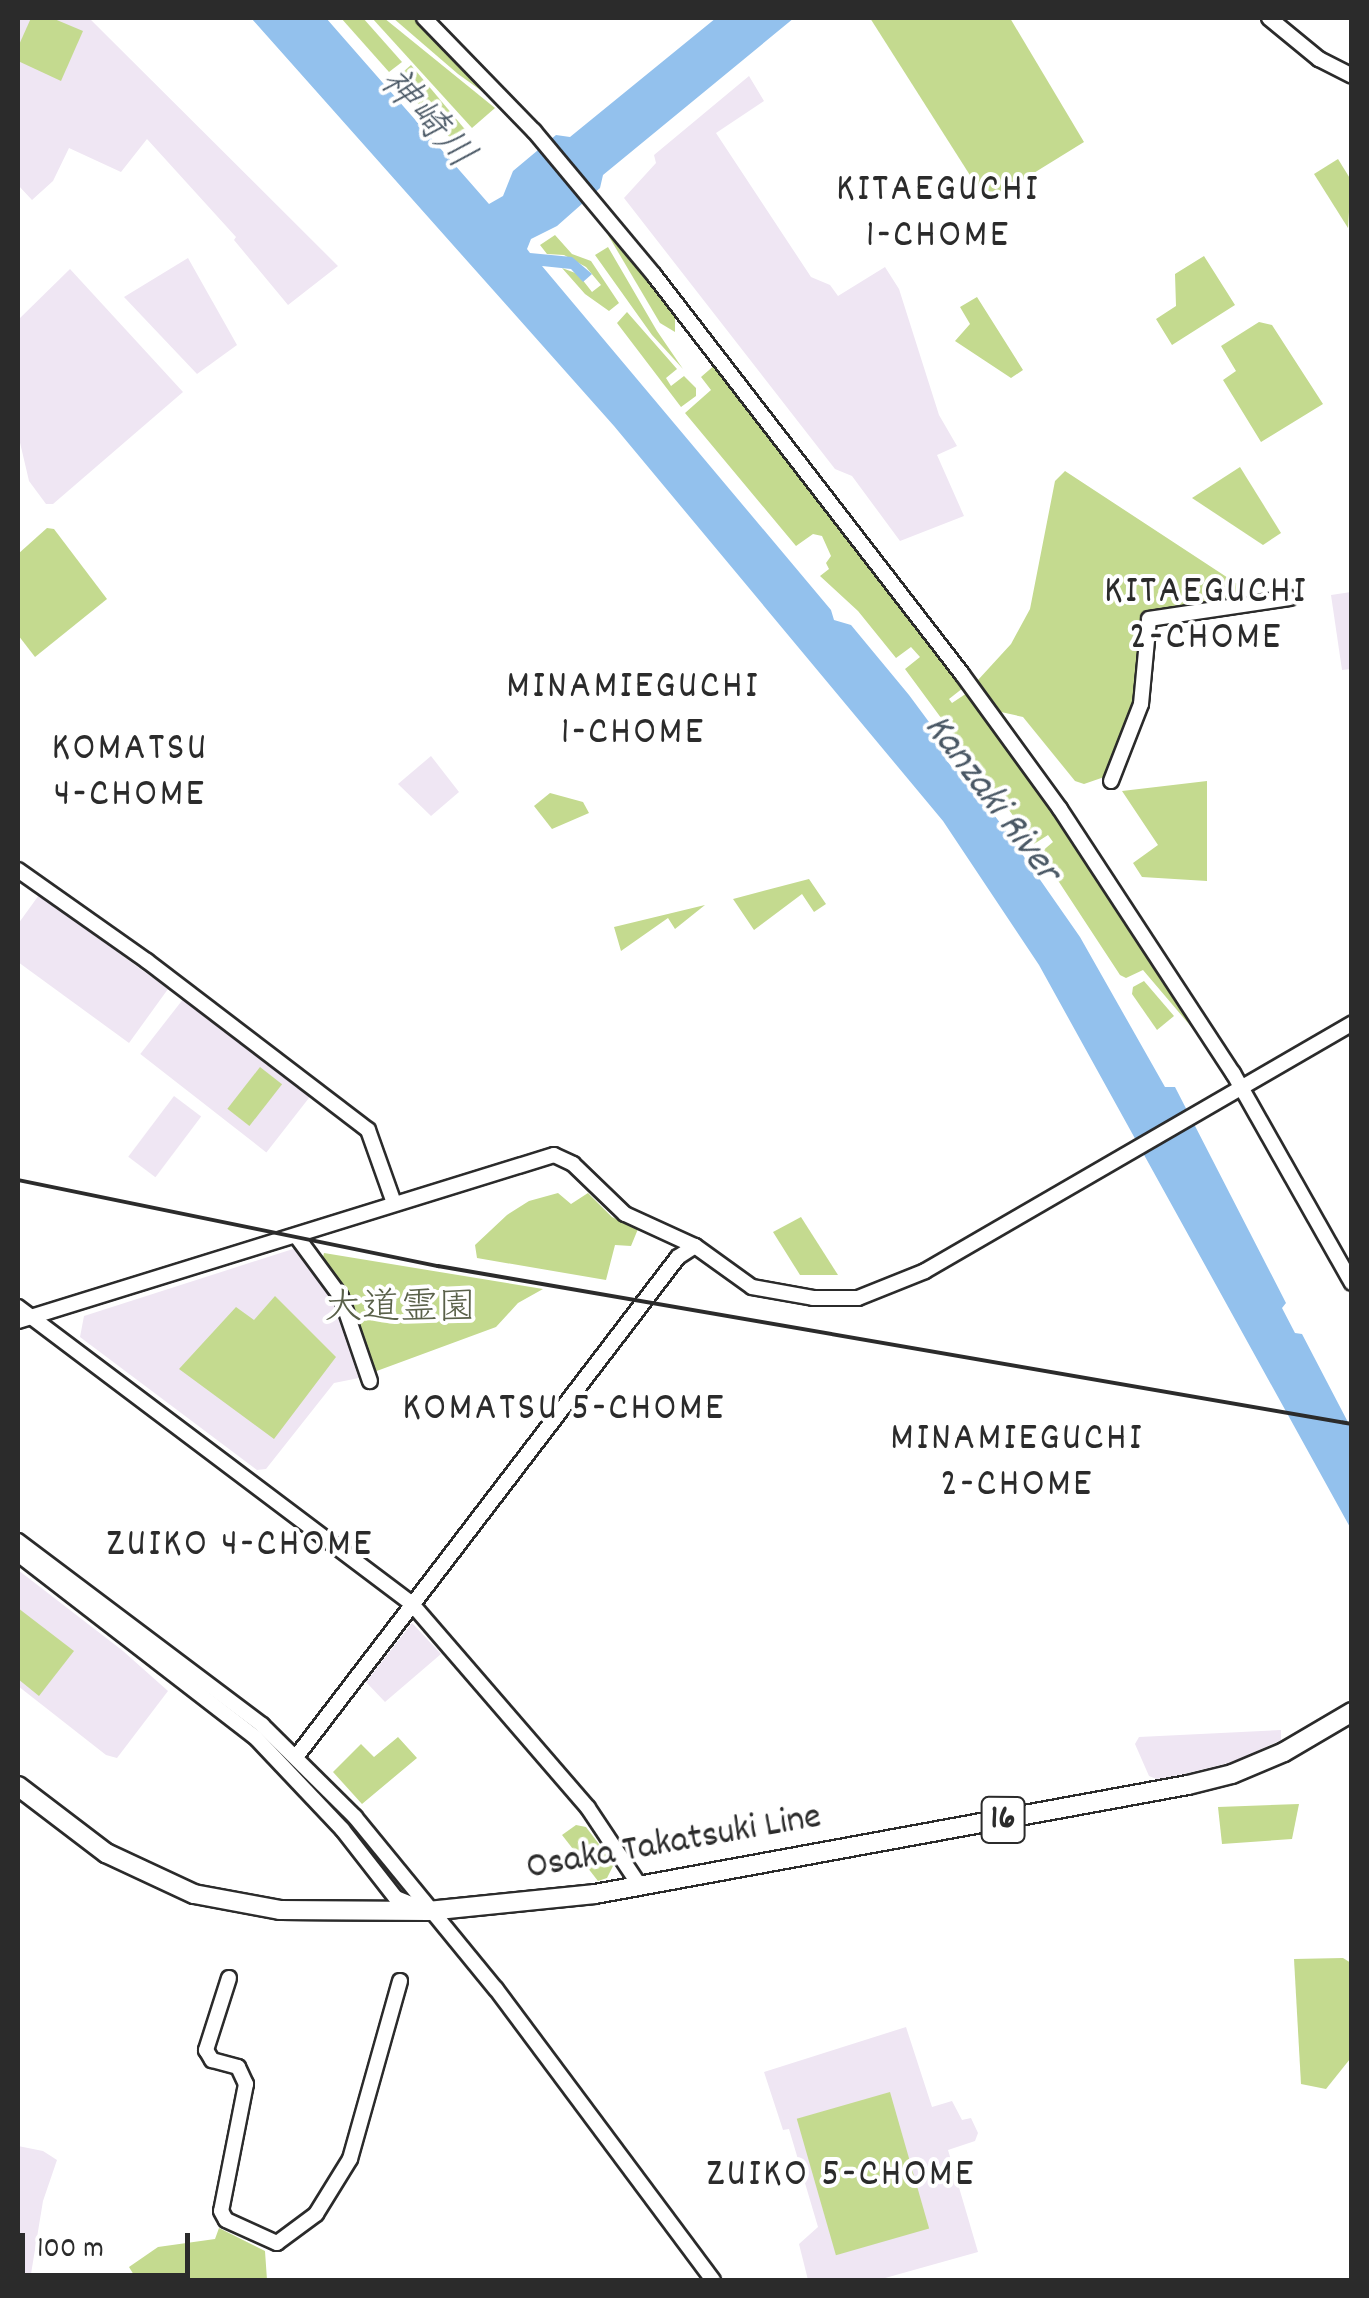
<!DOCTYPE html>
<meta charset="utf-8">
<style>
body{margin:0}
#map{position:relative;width:1369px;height:2298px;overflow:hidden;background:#fff;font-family:Dekko,"Klee One",sans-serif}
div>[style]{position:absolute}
.built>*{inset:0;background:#efe6f3;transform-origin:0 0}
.green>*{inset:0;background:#c4da8f;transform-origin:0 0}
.water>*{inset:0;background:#93c1ed}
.roads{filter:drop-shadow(2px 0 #2b2b2b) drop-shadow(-2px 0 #2b2b2b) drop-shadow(0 2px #2b2b2b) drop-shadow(0 -2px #2b2b2b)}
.minor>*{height:14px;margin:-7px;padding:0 7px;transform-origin:7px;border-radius:7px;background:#fff}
.major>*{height:18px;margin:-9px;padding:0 9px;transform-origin:9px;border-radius:9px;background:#fff}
.rail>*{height:4px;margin:-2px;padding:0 2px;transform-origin:2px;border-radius:2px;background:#2b2b2b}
span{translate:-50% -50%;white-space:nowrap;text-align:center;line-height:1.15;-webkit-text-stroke:8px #fff;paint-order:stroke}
.shield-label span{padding:2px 8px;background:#fff;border:2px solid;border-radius:8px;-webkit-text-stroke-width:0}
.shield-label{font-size:35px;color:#2b2b2b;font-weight:700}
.park-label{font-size:38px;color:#596049}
.street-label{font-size:38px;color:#2b2b2b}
.water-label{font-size:40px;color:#4a5865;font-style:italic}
.neighbourhood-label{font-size:40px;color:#2b2b2b;letter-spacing:2.5px}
.frame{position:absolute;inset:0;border:20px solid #2b2b2b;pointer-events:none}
.scale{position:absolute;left:20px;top:2233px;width:170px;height:45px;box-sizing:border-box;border:5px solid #2b2b2b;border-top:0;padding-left:12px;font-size:30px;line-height:35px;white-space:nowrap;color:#2b2b2b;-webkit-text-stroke:8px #fff;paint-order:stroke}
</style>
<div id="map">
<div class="built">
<i style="clip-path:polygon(18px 18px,89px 18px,338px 266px,288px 305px,234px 240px,236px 237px,147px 139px,121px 172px,69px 148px,53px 181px,32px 200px,18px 185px)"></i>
<i style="clip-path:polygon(749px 76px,764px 101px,716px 133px,811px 277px,830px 285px,838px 296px,885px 267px,899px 289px,939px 415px,957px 446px,937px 455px,964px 516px,900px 541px,852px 476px,835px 469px,624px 198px,656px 163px,654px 155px)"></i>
<i style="clip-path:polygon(188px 258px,237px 345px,197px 374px,124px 297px)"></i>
<i style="clip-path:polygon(70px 269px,183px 392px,53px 504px,46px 504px,29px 481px,18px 434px,18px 320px)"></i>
<i style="clip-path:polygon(1351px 592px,1351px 669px,1342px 670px,1331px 595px)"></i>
<i style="clip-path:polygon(431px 756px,459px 792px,431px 816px,398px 784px)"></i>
<i style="clip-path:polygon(39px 895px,168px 989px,129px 1043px,18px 962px,18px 924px)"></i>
<i style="left:184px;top:998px;width:160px;height:71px;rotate:38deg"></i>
<i style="left:174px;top:1096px;width:34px;height:76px;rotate:37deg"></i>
<i style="clip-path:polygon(293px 1249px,300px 1250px,338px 1302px,362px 1371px,359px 1378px,334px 1383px,266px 1469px,257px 1470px,80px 1337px,84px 1316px)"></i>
<i style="clip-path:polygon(18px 1570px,123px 1651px,168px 1691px,117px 1758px,106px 1755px,18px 1686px)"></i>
<i style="clip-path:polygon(412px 1623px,441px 1654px,385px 1702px,366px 1682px)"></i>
<i style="clip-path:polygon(1281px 1730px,1281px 1740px,1232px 1762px,1159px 1780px,1149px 1776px,1135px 1744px,1139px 1737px)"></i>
<i style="clip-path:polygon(906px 2027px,932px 2107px,952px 2101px,962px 2120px,971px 2118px,978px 2133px,975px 2141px,948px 2150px,978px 2252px,878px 2280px,808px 2280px,799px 2244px,818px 2227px,789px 2129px,783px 2130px,764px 2072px)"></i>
<i style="clip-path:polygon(18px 2146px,43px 2151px,57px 2160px,43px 2201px,30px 2280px,18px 2280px)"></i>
</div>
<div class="green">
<i style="clip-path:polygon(31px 18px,52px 18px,83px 31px,61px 81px,18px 61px,18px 47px)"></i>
<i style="clip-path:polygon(341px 18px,363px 18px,402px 62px,389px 72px)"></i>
<i style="clip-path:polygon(372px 18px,384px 18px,495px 108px,472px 128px)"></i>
<i style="clip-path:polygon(393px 18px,415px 18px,493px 99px,458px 74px)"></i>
<i style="clip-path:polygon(870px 18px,1010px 18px,1084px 142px,987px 202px)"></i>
<i style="clip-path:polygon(411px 65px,468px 133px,456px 144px,395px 79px)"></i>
<i style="clip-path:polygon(1338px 159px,1351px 180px,1348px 228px,1314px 174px)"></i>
<i style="clip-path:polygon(612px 234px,675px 312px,675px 332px,660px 323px,608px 235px)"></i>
<i style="clip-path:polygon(555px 235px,572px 254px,591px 261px,619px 303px,609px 311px,585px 294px,562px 268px,578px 274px,592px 292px,601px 285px,586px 267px,564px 255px,547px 254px,540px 245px)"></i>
<i style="clip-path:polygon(608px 247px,657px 331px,683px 369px,652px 335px,595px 255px)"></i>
<i style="clip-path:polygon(1204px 256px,1235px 305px,1172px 345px,1156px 319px,1176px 306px,1175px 274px)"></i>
<i style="clip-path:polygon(977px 297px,1023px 370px,1011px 378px,955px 341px,970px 324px,960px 307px)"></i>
<i style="clip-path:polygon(627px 312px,677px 369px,666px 378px,671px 386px,684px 376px,696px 388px,696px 396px,681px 407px,617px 323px)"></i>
<i style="clip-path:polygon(1259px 322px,1272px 325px,1323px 404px,1261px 442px,1223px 380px,1236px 371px,1221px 346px)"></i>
<i style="clip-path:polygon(716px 364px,963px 688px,949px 699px,952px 703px,967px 693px,1055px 813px,1205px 1043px,1143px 970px,1126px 978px,1120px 975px,1040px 853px,1053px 842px,1048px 835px,1034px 844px,905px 669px,920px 657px,911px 647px,896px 658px,858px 611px,820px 576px,829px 569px,826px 563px,831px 556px,822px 536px,813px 534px,796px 546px,685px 413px,711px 390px,701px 377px)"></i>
<i style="clip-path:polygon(1240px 467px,1281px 533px,1263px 545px,1192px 498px)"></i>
<i style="clip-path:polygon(1065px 471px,1251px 593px,1250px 597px,1146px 611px,1135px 703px,1110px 775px,1084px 784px,1075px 781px,1023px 717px,1001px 712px,978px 680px,1011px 644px,1030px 609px,1055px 481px)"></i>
<i style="clip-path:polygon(47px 528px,54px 529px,107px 599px,35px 657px,18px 635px,18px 554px)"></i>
<i style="clip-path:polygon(1207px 781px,1207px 881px,1142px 877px,1133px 863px,1158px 845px,1122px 791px)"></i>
<i style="clip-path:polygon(550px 793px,583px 802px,589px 813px,552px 829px,534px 806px)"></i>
<i style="clip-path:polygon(809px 879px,826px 904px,814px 912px,802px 894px,754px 930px,733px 899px)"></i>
<i style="clip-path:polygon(705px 905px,675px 929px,668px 918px,621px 951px,614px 927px)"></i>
<i style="clip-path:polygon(1144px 981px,1174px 1016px,1157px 1030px,1132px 994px,1133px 987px)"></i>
<i style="left:260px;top:1067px;width:28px;height:53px;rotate:38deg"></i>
<i style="clip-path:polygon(558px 1193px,571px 1204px,588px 1193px,612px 1217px,638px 1229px,631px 1246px,615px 1245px,606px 1280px,477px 1258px,475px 1245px,507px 1215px,529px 1201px)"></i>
<i style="clip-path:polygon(801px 1217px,838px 1275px,800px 1275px,773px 1232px)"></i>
<i style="clip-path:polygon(324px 1253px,543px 1289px,518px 1303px,496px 1327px,374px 1372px,322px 1261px)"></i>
<i style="clip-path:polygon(275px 1296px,336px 1357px,274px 1439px,179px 1369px,236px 1307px,254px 1320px)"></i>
<i style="clip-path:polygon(18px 1608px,74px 1651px,39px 1696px,18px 1679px)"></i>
<i style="clip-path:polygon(398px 1737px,417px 1758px,362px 1804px,333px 1772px,361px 1744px,374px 1757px)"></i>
<i style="clip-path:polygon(1299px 1804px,1292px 1839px,1222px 1844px,1218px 1807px)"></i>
<i style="clip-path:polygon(576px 1825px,586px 1827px,614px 1864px,607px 1878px,598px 1881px,562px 1835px)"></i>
<i style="clip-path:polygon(1343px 1958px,1351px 1963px,1350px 2059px,1326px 2089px,1301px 2084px,1294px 1959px)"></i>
<i style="left:890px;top:2092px;width:142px;height:97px;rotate:74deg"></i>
<i style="clip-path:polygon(219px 2228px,265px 2251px,267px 2280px,137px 2280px,129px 2267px,158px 2247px,215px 2239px)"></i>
</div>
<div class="water">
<i style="clip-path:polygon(251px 18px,326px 18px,489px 204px,503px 196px,513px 171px,556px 135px,570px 137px,716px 18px,794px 18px,603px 175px,600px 188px,557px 226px,531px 239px,527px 249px,530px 253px,572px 257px,592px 274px,583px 282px,571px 269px,542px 266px,831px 610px,834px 620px,851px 625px,909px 695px,946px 745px,947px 761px,955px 771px,959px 769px,1004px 828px,1080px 937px,1165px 1087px,1175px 1087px,1286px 1303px,1282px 1308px,1295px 1333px,1302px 1334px,1351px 1428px,1351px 1529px,1039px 965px,943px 821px,614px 426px)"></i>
</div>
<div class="roads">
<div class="minor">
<i style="left:424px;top:18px;width:158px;rotate:45.8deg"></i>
<i style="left:534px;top:131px;width:187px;rotate:50.2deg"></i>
<i style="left:654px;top:275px;width:504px;rotate:52.33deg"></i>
<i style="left:962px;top:674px;width:167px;rotate:54deg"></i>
<i style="left:1060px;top:809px;width:316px;rotate:56.8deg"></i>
<i style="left:1233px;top:1073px;width:241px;rotate:60.5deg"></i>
<i style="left:1269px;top:18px;width:65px;rotate:39.4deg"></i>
<i style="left:1319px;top:59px;width:37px;rotate:27deg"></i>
<i style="left:1111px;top:781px;width:83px;rotate:-68.7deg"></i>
<i style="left:1141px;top:704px;width:85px;rotate:-84.6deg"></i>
<i style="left:1149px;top:619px;width:142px;rotate:-8.5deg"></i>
<i style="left:18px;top:870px;width:158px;rotate:35.2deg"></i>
<i style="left:147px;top:961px;width:278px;rotate:37.4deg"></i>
<i style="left:368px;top:1130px;width:77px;rotate:70.4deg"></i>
<i style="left:297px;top:1237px;width:74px;rotate:53.7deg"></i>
<i style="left:341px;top:1297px;width:89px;rotate:71deg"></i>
<i style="left:18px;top:1307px;width:493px;rotate:37deg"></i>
<i style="left:412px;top:1604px;width:269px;rotate:49.2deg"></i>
<i style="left:588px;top:1808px;width:94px;rotate:56.3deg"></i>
<i style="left:18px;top:1321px;width:561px;rotate:-17.21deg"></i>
<i style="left:554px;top:1155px;width:21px;rotate:25deg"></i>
<i style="left:573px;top:1164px;width:72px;rotate:43.9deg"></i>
<i style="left:625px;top:1214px;width:77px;rotate:24.6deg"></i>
<i style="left:695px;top:1246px;width:70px;rotate:35.7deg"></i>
<i style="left:752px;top:1287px;width:62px;rotate:10.2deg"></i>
<i style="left:813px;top:1298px;width:45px"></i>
<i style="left:858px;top:1298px;width:72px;rotate:-21.9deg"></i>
<i style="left:925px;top:1271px;width:494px;rotate:-30.1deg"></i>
<i style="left:18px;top:1541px;width:306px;rotate:37deg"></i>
<i style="left:262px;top:1725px;width:131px;rotate:44.7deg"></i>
<i style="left:355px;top:1817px;width:222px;rotate:50.7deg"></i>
<i style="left:496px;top:1989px;width:363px;rotate:53.3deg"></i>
<i style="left:18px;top:1554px;width:299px;rotate:37.7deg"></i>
<i style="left:255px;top:1737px;width:127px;rotate:46.6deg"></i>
<i style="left:342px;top:1829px;width:88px;rotate:52deg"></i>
<i style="left:396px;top:1898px;width:29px;rotate:22deg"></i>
<i style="left:296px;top:1757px;width:629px;rotate:-52.62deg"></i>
<i style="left:678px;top:1257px;width:20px;rotate:-33deg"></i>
<i style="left:229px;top:1978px;width:76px;rotate:107.7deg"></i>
<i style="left:206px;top:2050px;width:12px;rotate:59deg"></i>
<i style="left:212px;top:2060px;width:27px;rotate:15deg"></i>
<i style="left:238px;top:2067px;width:19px;rotate:65deg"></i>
<i style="left:246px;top:2084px;width:129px;rotate:101.1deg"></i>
<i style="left:221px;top:2211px;width:10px;rotate:61deg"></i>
<i style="left:226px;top:2220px;width:56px;rotate:24.3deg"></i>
<i style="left:277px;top:2243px;width:49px;rotate:-36.6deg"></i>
<i style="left:316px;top:2214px;width:65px;rotate:-58.3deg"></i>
<i style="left:350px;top:2159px;width:185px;rotate:-74.3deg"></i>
</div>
<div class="major">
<i style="left:18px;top:1786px;width:111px;rotate:37.3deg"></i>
<i style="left:106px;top:1853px;width:97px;rotate:25deg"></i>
<i style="left:194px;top:1894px;width:87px;rotate:10.5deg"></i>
<i style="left:280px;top:1910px;width:148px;rotate:0.4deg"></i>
<i style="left:428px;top:1911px;width:168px;rotate:-5.8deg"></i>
<i style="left:595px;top:1894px;width:603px;rotate:-10.42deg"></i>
<i style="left:1188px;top:1785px;width:45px;rotate:-14deg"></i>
<i style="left:1232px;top:1774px;width:56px;rotate:-22.9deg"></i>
<i style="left:1284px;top:1752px;width:79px;rotate:-30.5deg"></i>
</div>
</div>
<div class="rail">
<i style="left:18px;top:1180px;width:429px;rotate:11.6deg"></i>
<i style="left:438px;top:1266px;width:928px;rotate:9.81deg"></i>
</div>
<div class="shield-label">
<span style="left:1003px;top:1820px">16</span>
</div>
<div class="park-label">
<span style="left:400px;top:1311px">大道霊園</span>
</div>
<div class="street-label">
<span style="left:674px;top:1844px;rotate:-10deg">Osaka Takatsuki Line</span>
</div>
<div class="water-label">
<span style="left:424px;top:121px;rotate:48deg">神崎川</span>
<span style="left:990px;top:800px;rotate:53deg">Kanzaki River</span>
</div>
<div class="neighbourhood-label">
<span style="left:938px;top:215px">KITAEGUCHI<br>1-CHOME</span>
<span style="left:1206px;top:617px">KITAEGUCHI<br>2-CHOME</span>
<span style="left:633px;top:712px">MINAMIEGUCHI<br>1-CHOME</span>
<span style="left:130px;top:774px">KOMATSU<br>4-CHOME</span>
<span style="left:564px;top:1411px">KOMATSU 5-CHOME</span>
<span style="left:1017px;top:1464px">MINAMIEGUCHI<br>2-CHOME</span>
<span style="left:240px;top:1547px">ZUIKO 4-CHOME</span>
<span style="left:841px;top:2177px">ZUIKO 5-CHOME</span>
</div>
<div class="frame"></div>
<div class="scale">100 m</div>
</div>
